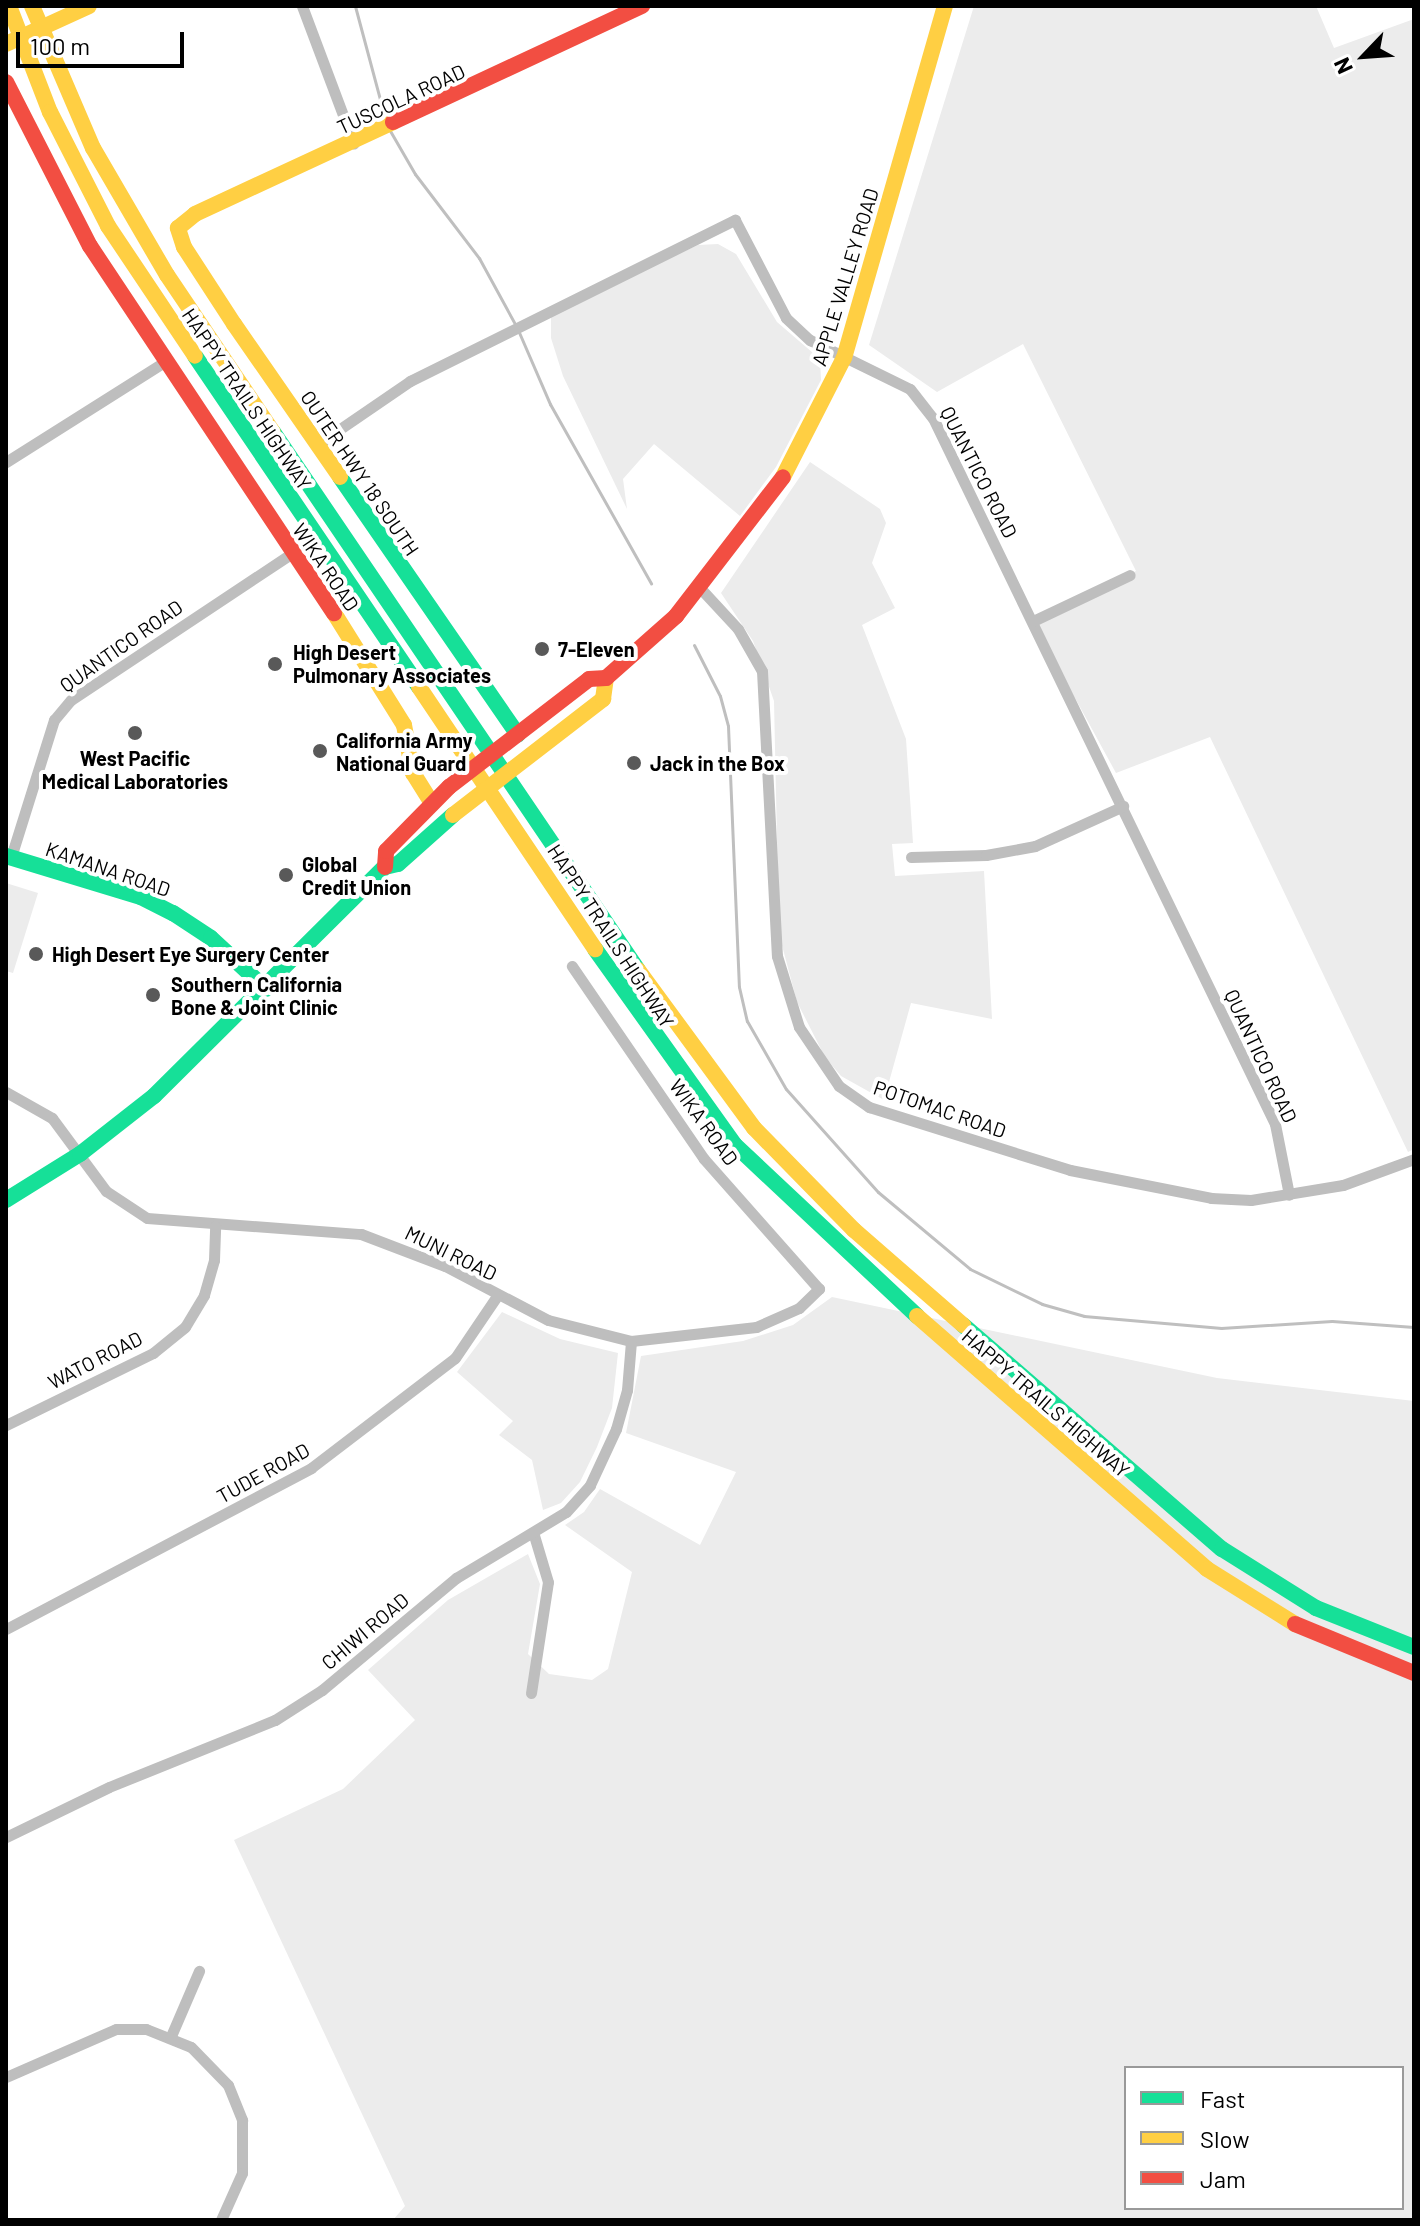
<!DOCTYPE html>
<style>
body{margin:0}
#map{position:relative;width:1420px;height:2226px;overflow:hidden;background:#fff;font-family:Barlow,sans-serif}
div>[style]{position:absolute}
.green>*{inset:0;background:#ececec}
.stream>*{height:3px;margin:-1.5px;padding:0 1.5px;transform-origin:1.5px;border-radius:1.5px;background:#bfbfbf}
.street>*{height:11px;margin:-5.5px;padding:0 5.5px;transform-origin:5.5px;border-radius:5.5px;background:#bebebe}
.fast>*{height:16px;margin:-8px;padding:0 8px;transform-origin:8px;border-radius:8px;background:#16e098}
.slow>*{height:16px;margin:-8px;padding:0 8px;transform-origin:8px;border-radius:8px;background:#ffcf43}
.jam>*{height:16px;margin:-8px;padding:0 8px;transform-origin:8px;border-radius:8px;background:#f24e42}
.dots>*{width:22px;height:22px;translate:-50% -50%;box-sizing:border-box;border:4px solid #fff;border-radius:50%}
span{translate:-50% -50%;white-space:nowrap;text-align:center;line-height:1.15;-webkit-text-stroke:8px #fff;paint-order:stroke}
.street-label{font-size:20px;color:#000}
.poi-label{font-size:20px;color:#000;font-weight:700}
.left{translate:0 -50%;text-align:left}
.frame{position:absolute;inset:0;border:8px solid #000;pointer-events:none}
.legend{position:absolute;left:1124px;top:2066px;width:280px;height:144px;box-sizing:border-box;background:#fff;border:2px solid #999;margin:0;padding:10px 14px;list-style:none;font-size:24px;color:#000}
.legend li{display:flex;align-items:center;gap:16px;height:40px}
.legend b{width:40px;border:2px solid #999}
.north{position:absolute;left:1324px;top:16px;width:80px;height:80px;-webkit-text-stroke:6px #fff;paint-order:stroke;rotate:245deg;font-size:22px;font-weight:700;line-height:32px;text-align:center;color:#000}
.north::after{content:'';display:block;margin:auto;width:28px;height:36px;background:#000;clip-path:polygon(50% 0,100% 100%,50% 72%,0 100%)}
.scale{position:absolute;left:16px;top:32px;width:168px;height:36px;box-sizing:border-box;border:4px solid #000;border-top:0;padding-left:10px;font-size:24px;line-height:28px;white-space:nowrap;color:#000;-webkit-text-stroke:6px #fff;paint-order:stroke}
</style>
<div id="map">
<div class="green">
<i style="clip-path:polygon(974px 6px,1316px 6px,1334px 48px,1414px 19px,1414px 1149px,1408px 1152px,1210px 737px,1116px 773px,1033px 621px,1136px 571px,1023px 344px,937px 392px,869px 345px)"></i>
<i style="clip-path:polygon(718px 244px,736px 254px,777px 322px,820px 359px,821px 380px,776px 467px,740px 516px,654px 444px,623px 479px,627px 509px,563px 376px,551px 338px,551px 313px,698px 245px)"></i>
<i style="clip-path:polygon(810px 462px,880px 509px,886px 523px,872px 563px,895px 608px,862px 625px,906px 739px,913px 843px,892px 844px,895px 876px,984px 871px,992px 1019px,911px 1003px,884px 1100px,841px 1076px,825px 1057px,797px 1002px,779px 934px,774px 701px,753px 641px,721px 593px)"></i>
<i style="clip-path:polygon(6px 883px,38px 893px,13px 973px,6px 971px)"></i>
<i style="clip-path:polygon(evenodd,832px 1297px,1217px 1378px,1414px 1401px,1414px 2220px,393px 2220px,405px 2206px,234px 1840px,343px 1789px,415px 1720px,368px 1670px,448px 1600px,528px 1554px,540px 1584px,528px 1654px,549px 1674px,592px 1680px,608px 1669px,632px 1572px,565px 1525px,584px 1512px,600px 1489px,700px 1545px,736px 1472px,626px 1433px,641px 1356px,743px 1341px,793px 1325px,832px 1297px,1126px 2068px,1402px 2068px,1402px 2208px,1126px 2208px,1126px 2068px)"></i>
<i style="clip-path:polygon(502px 1312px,560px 1339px,618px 1353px,612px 1408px,597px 1447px,580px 1482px,561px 1503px,543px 1510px,532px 1460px,499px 1435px,513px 1421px,457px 1372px)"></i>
</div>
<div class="stream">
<i style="left:355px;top:6px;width:116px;rotate:75deg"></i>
<i style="left:389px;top:129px;width:52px;rotate:60deg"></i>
<i style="left:415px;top:174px;width:106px;rotate:52.7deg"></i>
<i style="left:479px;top:258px;width:75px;rotate:61.4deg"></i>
<i style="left:518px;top:330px;width:81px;rotate:66.6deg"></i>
<i style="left:550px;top:404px;width:206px;rotate:60.6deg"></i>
<i style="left:694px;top:645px;width:57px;rotate:63deg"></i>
<i style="left:720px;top:696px;width:31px;rotate:75deg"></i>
<i style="left:728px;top:726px;width:261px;rotate:87.6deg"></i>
<i style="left:739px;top:987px;width:35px;rotate:77deg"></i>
<i style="left:747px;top:1021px;width:78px;rotate:60.2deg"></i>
<i style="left:786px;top:1089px;width:138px;rotate:48.2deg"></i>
<i style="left:878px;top:1192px;width:120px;rotate:39.9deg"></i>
<i style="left:970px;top:1269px;width:80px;rotate:25.9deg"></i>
<i style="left:1042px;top:1304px;width:44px;rotate:15.9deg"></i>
<i style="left:1084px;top:1316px;width:138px;rotate:5deg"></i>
<i style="left:1221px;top:1328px;width:111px;rotate:-3.6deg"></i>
<i style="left:1332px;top:1321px;width:82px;rotate:4.2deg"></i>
</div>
<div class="street">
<i style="left:302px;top:6px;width:147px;rotate:69.4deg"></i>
<i style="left:318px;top:444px;width:112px;rotate:-34.4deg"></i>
<i style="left:410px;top:381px;width:363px;rotate:-26.4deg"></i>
<i style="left:735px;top:220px;width:110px;rotate:62.5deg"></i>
<i style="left:786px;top:318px;width:33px;rotate:43deg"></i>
<i style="left:810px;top:340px;width:111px;rotate:26.1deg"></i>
<i style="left:910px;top:389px;width:37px;rotate:52deg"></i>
<i style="left:933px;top:418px;width:784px;rotate:64.15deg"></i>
<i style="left:1275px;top:1124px;width:72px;rotate:78.8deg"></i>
<i style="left:6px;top:462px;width:187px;rotate:-32.3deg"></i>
<i style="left:701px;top:589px;width:54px;rotate:47.2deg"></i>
<i style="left:738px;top:629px;width:48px;rotate:60.3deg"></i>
<i style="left:762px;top:671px;width:285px;rotate:87deg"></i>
<i style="left:777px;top:956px;width:74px;rotate:72.8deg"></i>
<i style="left:799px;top:1027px;width:71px;rotate:55.9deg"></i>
<i style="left:839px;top:1086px;width:37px;rotate:35deg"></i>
<i style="left:869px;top:1107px;width:211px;rotate:17.4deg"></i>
<i style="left:1070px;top:1170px;width:144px;rotate:11.2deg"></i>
<i style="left:1211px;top:1198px;width:40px;rotate:2.9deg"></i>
<i style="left:1251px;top:1200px;width:93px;rotate:-9.3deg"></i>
<i style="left:1343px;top:1185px;width:76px;rotate:-20.1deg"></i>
<i style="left:1033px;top:621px;width:107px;rotate:-25.4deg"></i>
<i style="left:11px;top:857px;width:144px;rotate:-72.6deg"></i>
<i style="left:54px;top:720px;width:26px;rotate:-50deg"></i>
<i style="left:71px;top:700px;width:265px;rotate:-33.6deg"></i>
<i style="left:911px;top:857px;width:75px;rotate:-1.5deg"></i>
<i style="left:986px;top:855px;width:50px;rotate:-10.4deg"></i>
<i style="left:1035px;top:846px;width:97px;rotate:-24.4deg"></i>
<i style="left:6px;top:1092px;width:53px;rotate:29.5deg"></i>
<i style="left:52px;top:1118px;width:91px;rotate:53.5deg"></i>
<i style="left:106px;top:1191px;width:49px;rotate:33.4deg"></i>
<i style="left:147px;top:1218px;width:215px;rotate:4.3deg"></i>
<i style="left:361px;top:1234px;width:90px;rotate:20.9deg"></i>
<i style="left:445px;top:1266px;width:116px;rotate:27.7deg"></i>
<i style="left:548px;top:1320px;width:86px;rotate:14.2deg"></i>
<i style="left:631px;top:1341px;width:126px;rotate:-6.4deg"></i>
<i style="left:756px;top:1327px;width:47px;rotate:-23.8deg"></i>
<i style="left:799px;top:1308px;width:28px;rotate:-44deg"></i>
<i style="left:819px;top:1289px;width:174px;rotate:-131.5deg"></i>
<i style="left:704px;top:1159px;width:234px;rotate:-124.4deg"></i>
<i style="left:6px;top:1425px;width:164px;rotate:-26.1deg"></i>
<i style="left:153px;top:1353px;width:41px;rotate:-39.1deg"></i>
<i style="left:185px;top:1327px;width:37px;rotate:-59deg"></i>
<i style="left:204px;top:1295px;width:36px;rotate:-74deg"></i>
<i style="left:214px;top:1260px;width:34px;rotate:-88deg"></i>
<i style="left:6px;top:1629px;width:345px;rotate:-27.8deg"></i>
<i style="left:311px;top:1468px;width:181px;rotate:-37.4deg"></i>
<i style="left:455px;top:1358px;width:75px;rotate:-55.9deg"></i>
<i style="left:531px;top:1693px;width:112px;rotate:-81.3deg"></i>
<i style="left:548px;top:1582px;width:52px;rotate:-106.7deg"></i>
<i style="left:6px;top:1837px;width:114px;rotate:-25.9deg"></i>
<i style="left:109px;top:1787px;width:179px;rotate:-22deg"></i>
<i style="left:275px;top:1720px;width:56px;rotate:-32.6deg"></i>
<i style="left:322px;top:1690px;width:175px;rotate:-39.9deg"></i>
<i style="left:456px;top:1578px;width:128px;rotate:-31deg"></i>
<i style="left:566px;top:1512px;width:36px;rotate:-48deg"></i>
<i style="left:590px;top:1485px;width:62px;rotate:-65.1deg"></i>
<i style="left:616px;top:1429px;width:41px;rotate:-74.2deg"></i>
<i style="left:627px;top:1390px;width:49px;rotate:-85.3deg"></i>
<i style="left:171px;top:2036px;width:71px;rotate:-66.7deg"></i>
<i style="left:6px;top:2077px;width:120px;rotate:-23.6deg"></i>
<i style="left:116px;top:2029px;width:30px"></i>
<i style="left:146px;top:2029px;width:48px;rotate:21.8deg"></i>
<i style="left:191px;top:2047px;width:53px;rotate:45.8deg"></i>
<i style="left:228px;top:2085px;width:38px;rotate:68deg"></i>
<i style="left:242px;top:2120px;width:53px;rotate:90deg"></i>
<i style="left:242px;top:2173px;width:51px;rotate:114.1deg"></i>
</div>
<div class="fast">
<i style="left:195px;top:356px;width:400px;rotate:55.9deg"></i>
<i style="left:273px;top:432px;width:650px;rotate:55.85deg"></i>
<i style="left:340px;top:477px;width:313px;rotate:55.4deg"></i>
<i style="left:6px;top:856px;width:141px;rotate:16.9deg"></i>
<i style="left:141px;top:897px;width:36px;rotate:27deg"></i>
<i style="left:173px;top:913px;width:45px;rotate:33.3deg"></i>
<i style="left:211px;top:938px;width:75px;rotate:42.8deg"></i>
<i style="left:595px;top:949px;width:241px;rotate:54.5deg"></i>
<i style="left:735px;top:1145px;width:250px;rotate:43.2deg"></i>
<i style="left:6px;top:1200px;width:87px;rotate:-31.9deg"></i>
<i style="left:80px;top:1154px;width:94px;rotate:-38.1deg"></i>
<i style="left:154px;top:1096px;width:325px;rotate:-44.8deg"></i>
<i style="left:385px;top:867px;width:13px;rotate:-13deg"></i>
<i style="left:398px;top:864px;width:74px;rotate:-41.7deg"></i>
<i style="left:963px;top:1325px;width:342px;rotate:40.9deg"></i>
<i style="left:1222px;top:1549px;width:111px;rotate:32.1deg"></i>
<i style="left:1316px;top:1608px;width:105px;rotate:21.7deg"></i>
</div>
<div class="slow">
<i style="left:9px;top:6px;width:114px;rotate:68.9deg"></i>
<i style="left:50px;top:112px;width:128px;rotate:63deg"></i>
<i style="left:108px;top:226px;width:156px;rotate:56.2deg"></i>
<i style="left:32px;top:6px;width:155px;rotate:66.8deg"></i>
<i style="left:93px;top:148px;width:147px;rotate:59.8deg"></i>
<i style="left:167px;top:275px;width:189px;rotate:56deg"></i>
<i style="left:6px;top:44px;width:91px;rotate:-24.6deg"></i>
<i style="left:340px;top:477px;width:186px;rotate:-124.7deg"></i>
<i style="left:234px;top:324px;width:92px;rotate:-123deg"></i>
<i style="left:184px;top:247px;width:20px;rotate:-108deg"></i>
<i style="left:178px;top:228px;width:22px;rotate:-39deg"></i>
<i style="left:195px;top:214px;width:218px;rotate:-24.9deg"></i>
<i style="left:783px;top:477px;width:134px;rotate:-62.9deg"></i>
<i style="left:844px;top:358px;width:366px;rotate:-74deg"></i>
<i style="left:334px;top:613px;width:132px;rotate:58deg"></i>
<i style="left:404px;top:725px;width:49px;rotate:79.4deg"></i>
<i style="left:413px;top:773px;width:36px;rotate:58deg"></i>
<i style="left:419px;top:687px;width:316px;rotate:56.1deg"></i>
<i style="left:453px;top:815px;width:190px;rotate:-37.7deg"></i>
<i style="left:603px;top:699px;width:21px;rotate:-82deg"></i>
<i style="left:638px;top:970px;width:196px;rotate:53.7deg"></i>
<i style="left:754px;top:1128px;width:143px;rotate:45.6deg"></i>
<i style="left:854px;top:1230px;width:145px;rotate:41.1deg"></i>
<i style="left:917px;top:1316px;width:385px;rotate:41.1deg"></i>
<i style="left:1207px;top:1569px;width:104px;rotate:32deg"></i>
</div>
<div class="jam">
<i style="left:6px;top:82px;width:184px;rotate:62.9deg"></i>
<i style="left:90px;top:246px;width:441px;rotate:56.4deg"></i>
<i style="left:393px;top:122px;width:275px;rotate:-25deg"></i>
<i style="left:385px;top:867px;width:16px;rotate:-86deg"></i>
<i style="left:386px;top:851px;width:90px;rotate:-45.5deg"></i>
<i style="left:449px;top:787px;width:177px;rotate:-37.6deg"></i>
<i style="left:589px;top:679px;width:17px;rotate:-3deg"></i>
<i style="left:606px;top:678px;width:94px;rotate:-41.5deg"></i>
<i style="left:676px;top:616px;width:175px;rotate:-52.4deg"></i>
<i style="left:1295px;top:1624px;width:129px;rotate:22.4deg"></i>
</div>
<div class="dots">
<i style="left:542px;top:649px;background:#595959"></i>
<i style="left:275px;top:664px;background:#595959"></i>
<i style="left:135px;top:733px;background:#595959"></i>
<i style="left:320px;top:751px;background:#595959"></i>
<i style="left:634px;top:763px;background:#595959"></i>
<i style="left:286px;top:875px;background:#595959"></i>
<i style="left:36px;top:954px;background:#595959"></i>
<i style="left:153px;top:995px;background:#595959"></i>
</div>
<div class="street-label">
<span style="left:401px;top:99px;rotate:-25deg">TUSCOLA ROAD</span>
<span style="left:845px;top:277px;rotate:-73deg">APPLE VALLEY ROAD</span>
<span style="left:247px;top:399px;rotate:56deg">HAPPY TRAILS HIGHWAY</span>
<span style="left:979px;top:472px;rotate:63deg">QUANTICO ROAD</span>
<span style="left:360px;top:473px;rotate:56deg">OUTER HWY 18 SOUTH</span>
<span style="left:326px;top:567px;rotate:56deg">WIKA ROAD</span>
<span style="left:121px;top:646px;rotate:-35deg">QUANTICO ROAD</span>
<span style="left:108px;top:869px;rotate:19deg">KAMANA ROAD</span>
<span style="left:611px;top:936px;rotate:57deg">HAPPY TRAILS HIGHWAY</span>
<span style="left:1261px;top:1056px;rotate:65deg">QUANTICO ROAD</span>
<span style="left:940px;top:1109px;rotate:19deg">POTOMAC ROAD</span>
<span style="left:704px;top:1122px;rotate:54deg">WIKA ROAD</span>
<span style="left:451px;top:1253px;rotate:26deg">MUNI ROAD</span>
<span style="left:95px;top:1360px;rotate:-27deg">WATO ROAD</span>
<span style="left:1046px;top:1403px;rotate:41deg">HAPPY TRAILS HIGHWAY</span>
<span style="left:263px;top:1473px;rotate:-29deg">TUDE ROAD</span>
<span style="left:365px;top:1631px;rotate:-40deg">CHIWI ROAD</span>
</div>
<div class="poi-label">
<span class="left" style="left:558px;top:649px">7-Eleven</span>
<span class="left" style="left:293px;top:664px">High Desert<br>Pulmonary Associates</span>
<span class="left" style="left:336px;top:752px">California Army<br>National Guard</span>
<span style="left:135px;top:770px">West Pacific<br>Medical Laboratories</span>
<span class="left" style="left:650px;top:763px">Jack in the Box</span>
<span class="left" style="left:302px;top:876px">Global<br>Credit Union</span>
<span class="left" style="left:52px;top:954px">High Desert Eye Surgery Center</span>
<span class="left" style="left:171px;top:996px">Southern California<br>Bone &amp; Joint Clinic</span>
</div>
<div class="frame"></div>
<ul class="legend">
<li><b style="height:10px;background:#16e098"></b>Fast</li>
<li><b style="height:10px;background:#ffcf43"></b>Slow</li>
<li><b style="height:10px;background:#f24e42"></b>Jam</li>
</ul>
<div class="north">N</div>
<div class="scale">100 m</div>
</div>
